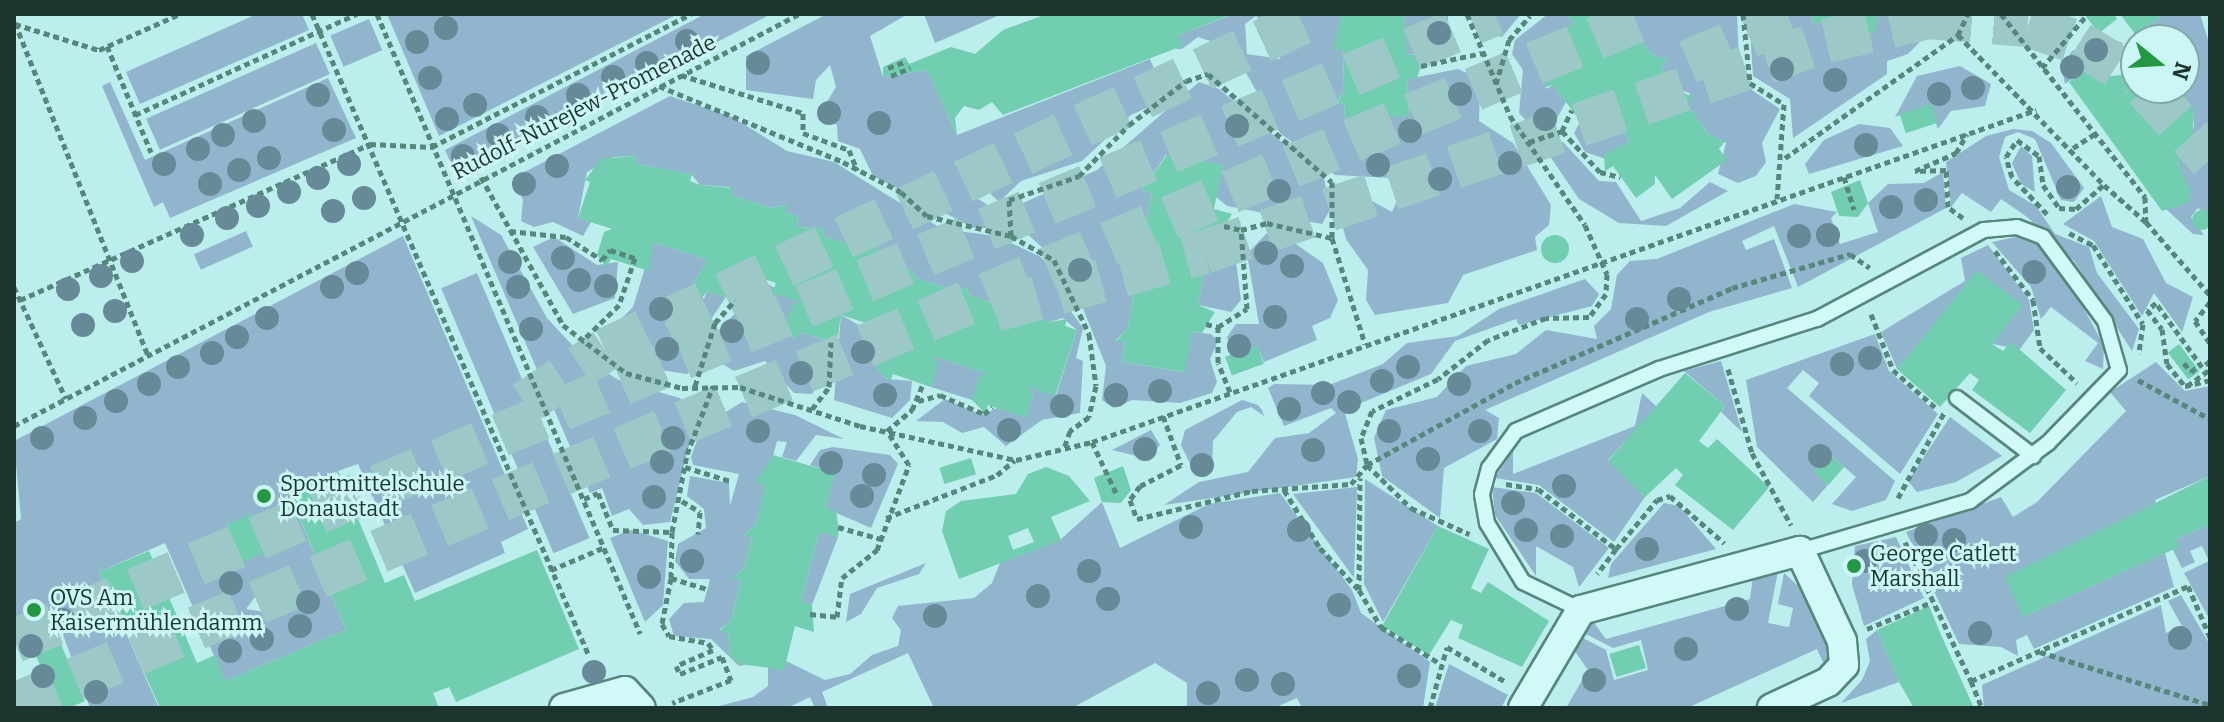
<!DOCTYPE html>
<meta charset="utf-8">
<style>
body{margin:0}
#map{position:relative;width:2224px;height:722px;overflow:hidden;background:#bceeed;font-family:Bitter,serif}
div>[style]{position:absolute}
.green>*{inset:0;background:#91b5cc;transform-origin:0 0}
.building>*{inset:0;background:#71ceb0;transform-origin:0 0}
.round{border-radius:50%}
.motorway-tunnel>*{height:44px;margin-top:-22px;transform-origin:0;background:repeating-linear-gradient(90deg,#9cc9c7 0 44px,transparent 0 66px)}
.path>*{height:5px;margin-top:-2.5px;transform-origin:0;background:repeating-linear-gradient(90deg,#56867c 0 6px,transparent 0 10px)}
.roads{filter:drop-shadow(2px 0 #56867c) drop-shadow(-2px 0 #56867c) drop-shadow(0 2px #56867c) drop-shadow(0 -2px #56867c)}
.service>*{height:14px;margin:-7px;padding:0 7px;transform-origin:7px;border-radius:7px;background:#d0f9f8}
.minor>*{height:28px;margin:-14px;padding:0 14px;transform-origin:14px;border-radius:14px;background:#d0f9f8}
.trees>*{width:24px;height:24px;margin:-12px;border-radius:50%;background:#678a98}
.dots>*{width:22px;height:22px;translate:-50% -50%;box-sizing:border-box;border:4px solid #ccf6f5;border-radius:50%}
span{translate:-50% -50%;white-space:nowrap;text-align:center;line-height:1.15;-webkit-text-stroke:6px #ccf6f5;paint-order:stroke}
.street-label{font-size:22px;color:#1b352e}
.poi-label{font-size:22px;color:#1b352e}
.left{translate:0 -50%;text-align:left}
.frame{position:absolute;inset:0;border:16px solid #1b352e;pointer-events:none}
.north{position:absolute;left:2120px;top:24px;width:80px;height:80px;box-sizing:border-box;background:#ccf6f5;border:2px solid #85a9a5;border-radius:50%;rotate:108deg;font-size:22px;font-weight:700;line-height:32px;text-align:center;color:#1b352e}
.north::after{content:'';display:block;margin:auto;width:28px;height:36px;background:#249742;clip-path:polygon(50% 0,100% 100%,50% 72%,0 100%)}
</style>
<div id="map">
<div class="green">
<i style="clip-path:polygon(257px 14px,302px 14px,309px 30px,140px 104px,126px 72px)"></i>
<i style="clip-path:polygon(387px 14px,678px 14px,439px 136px)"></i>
<i style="clip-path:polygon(705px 14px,771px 14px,457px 177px,445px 150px)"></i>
<i style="clip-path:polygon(827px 14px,908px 14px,870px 36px,883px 77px,927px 70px,957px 135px,1150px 59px,1161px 86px,1177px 80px,1162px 101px,1131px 115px,1082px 161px,1021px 181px,999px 202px,984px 187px,997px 164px,974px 163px,974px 196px,1002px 215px,992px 228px,974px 228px,873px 176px,860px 149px,838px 141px,837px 125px,819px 115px,836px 87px,830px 65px,816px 80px,813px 99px,746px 90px,746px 56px)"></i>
<i style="clip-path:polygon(924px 14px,1002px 14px,935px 43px)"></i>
<i style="clip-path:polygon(evenodd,1233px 14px,1342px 14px,1334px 49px,1343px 49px,1344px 91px,1336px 104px,1344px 104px,1345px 119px,1409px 115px,1407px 79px,1458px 69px,1473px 76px,1480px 89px,1479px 121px,1513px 143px,1551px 205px,1549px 225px,1535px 237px,1537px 250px,1463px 275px,1448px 303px,1375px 315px,1366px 300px,1368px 270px,1346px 239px,1337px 206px,1347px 187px,1392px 212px,1402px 190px,1393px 178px,1335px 175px,1280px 133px,1232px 48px,1198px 37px,1182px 49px,1176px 49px,1179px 35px,1233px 14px,1256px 16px,1282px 45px,1280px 59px,1247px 54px,1245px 24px,1256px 16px)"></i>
<i style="clip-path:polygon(1404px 14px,1448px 14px,1448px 51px,1407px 55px)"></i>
<i style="clip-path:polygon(1474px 14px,1521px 14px,1502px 37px,1490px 35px)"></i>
<i style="clip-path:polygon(1548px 14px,1566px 14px,1573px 23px,1555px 37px,1571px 60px,1545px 72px,1546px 89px,1553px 85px,1566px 102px,1551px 129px,1529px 124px,1519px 113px,1523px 70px,1512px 54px,1515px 40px)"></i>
<i style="clip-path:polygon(1634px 14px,1737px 14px,1740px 82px,1780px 109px,1762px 143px,1766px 162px,1756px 176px,1738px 183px,1718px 174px,1726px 143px,1709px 135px,1686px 103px,1690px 93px,1676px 89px,1661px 68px,1667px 60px,1651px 54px,1627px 21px)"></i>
<i style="clip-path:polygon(1749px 14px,1812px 14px,1811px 21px,1873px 34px,1878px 14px,1947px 14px,1908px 54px,1887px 61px,1887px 74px,1793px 138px,1790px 99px,1753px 76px)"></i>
<i style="clip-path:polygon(2165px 14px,2200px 14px,2210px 46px,2210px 216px,2198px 208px,2191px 217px,2204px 235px,2193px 234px,2166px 209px,2190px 198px,2178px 163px,2194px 126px,2193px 110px,2178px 88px,2184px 88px,2184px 40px,2144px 40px,2138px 32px)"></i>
<i style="left:369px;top:19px;width:34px;height:42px;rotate:67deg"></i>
<i style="clip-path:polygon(2109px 38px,2123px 43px,2065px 84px,2062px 69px,2072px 51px)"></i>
<i style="left:316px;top:43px;width:34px;height:186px;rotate:66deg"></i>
<i style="clip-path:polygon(1960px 66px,1991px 84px,1985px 106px,1951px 111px,1938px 129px,1930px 105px,1895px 117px,1917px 76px)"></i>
<i style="clip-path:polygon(328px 78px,356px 138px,170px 218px,163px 202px,154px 207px,102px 86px,110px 82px,145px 160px)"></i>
<i style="clip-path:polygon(1199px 82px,1219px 89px,1324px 178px,1330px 210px,1322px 224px,1227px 206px,1216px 197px,1223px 165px,1166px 155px,1142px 190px,1152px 193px,1144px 235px,1132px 243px,1142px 247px,1137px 277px,1125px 287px,1135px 289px,1127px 330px,1116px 340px,1125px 342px,1122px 362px,1184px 372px,1192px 332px,1211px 334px,1218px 341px,1210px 359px,1217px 382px,1212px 393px,1180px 403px,1132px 400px,1114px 408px,1102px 400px,1106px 366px,1068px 271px,1024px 231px,1018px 213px,1023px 203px,1097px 170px)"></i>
<i style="clip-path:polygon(1596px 93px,1630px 141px,1606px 159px,1585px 152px,1574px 133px)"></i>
<i style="clip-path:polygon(670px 96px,732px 117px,787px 151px,834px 162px,942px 229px,996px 236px,1041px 257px,1068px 290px,1059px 295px,1083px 328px,1076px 358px,1083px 361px,1080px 413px,1042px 420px,1006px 446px,984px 427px,962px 433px,943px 422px,916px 421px,945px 399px,982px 415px,997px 408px,1026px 417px,1033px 395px,1028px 387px,1056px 395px,1077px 330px,1063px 318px,1050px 322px,1010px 308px,1008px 300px,996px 304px,969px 295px,967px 287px,956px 291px,915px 278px,913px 270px,887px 269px,891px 258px,877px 253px,879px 246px,863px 249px,824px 236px,822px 228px,796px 227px,799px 217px,785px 212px,786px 205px,771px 208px,731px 195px,730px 187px,700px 185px,691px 174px,637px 164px,635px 156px,614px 157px,587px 172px,578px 218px,591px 222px,583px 236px,553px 222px,534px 227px,521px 221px,523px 200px,513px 178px)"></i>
<i style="clip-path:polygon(1859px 124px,1890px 128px,1903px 146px,1809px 174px,1805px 164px,1824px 140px)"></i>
<i style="clip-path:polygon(2013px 129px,2032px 131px,2051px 143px,2084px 188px,2074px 202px,2061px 200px,2035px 139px,2018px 132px,2005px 137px,1999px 157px,2009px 190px,2036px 206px,2055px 234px,2089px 247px,2097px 273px,2139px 329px,2132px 351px,2074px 261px,2027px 217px,2001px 199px,1991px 212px,1962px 193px,1951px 207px,1946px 162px,1986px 136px)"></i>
<i style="clip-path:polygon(1550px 142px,1563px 142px,1599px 181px,1616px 182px,1641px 221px,1680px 208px,1710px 182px,1728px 191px,1666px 226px,1619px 223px,1579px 199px,1547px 152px)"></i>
<i style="clip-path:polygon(2021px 146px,2032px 156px,2035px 192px,2021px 184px,2012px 163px)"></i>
<i style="clip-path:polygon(1943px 172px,1946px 208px,1798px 287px,1774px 226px,1742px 241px,1746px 250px,1774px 239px,1792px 288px,1709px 312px,1485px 410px,1499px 418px,1497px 439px,1444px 468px,1440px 518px,1382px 476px,1374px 438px,1386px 410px,1437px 397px,1466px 366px,1516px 354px,1546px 330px,1597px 339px,1594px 326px,1611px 309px,1617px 275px,1630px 261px,1657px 259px,1794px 204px,1837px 212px,1831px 218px,1840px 244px,1878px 232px,1868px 203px,1888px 184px,1924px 183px)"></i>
<i style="clip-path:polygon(2101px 196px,2112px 227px,2143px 239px,2166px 283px,2193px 297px,2182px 332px,2154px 293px,2142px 316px,2094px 241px,2063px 224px)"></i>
<i style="clip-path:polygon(471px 216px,501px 235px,547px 318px,586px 360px,622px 382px,680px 398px,695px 422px,670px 522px,643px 525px,629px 509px,612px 516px,602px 488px,590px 493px)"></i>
<i style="left:246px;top:231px;width:17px;height:57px;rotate:66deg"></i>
<i style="clip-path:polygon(1280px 233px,1323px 263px,1338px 300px,1330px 318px,1312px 326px,1317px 340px,1264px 362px,1257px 346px,1231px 352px,1227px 337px,1236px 324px,1259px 324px,1247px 254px,1266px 234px)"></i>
<i style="clip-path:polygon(1210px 235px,1233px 240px,1241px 300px,1231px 312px,1198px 305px)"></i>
<i style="clip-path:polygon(evenodd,403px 236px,528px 529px,501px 542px,505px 553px,415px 593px,358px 464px,338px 471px,289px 493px,346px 630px,225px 681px,165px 543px,99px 572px,159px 708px,90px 708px,55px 613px,14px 630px,14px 523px,21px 519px,14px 441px,403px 236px,280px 593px,278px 614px,246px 609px,254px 598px,280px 593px)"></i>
<i style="clip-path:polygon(2021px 236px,2040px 246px,2076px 294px,2104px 346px,2103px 369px,2085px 361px,2098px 343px,2051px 307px,2041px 319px,2031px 287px,1992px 242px)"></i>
<i style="clip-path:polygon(554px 237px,597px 265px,618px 262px,615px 298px,573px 314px,533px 247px)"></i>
<i style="clip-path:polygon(653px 242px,708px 260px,692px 286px,704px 299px,707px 291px,726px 297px,707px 325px,700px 363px,687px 374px,653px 369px,607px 333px,633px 307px)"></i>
<i style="clip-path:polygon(1988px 245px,2029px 300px,2034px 330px,2020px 349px,1992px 344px,2022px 305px,1940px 320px,1897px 369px,1881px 332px,1965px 281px,1961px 258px)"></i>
<i style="left:477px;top:273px;width:288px;height:39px;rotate:67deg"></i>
<i style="clip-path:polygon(749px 274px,801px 302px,793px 305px,785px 328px,793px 338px,800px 332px,824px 340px,826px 375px,812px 394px,794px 393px,765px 361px,734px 371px,716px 360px,717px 332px,745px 303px)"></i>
<i style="clip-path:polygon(1585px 279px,1599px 294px,1592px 306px,1519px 325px,1516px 319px,1455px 341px,1431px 374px,1344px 410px,1358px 459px,1356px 477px,1164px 505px,1199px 482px,1248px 472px,1275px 438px,1309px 433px,1336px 413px,1331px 408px,1284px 426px,1268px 388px,1274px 384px,1329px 385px,1383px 364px,1407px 343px,1458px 336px,1499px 309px)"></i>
<i style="clip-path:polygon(841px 315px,893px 344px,884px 346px,877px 369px,887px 379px,912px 381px,910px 400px,892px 418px,834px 400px)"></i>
<i style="clip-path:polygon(1875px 334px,1889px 371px,1938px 414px,1900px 474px,1809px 396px,1819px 383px,1803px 370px,1787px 388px,1895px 481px,1886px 500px,1852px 511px,1832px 504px,1856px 477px,1829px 454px,1814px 472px,1828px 485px,1813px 502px,1757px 447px,1746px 380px)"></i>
<i style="clip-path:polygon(933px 356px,988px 374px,972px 400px,931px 387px)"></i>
<i style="clip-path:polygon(1721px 361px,1742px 432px,1721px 412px,1725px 406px,1684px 371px)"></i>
<i style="clip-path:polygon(2156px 362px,2185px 391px,2210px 386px,2210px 476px,2155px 500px,2157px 507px,2023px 617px,2165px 553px,2174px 587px,2034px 649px,2027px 635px,2016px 640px,2018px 656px,2001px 647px,1959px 644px,1906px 532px,2001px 497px,2013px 517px,2037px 502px,2126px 411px,2110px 392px)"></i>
<i style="clip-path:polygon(1642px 393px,1657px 407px,1608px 460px,1645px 497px,1614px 542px,1539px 485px,1495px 478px,1513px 451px,1513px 474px,1635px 426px)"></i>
<i style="clip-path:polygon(1242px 400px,1258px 405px,1262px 410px,1264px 416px,1251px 407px,1237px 412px,1213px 441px,1212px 467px,1196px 476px,1181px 445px,1185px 430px)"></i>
<i style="clip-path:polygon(742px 402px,795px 415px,844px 439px,816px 435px,796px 461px,782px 457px,787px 442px,777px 441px,755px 526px,743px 535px,752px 538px,744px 568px,733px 577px,741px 580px,731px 621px,719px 630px,728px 633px,730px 657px,745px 665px,739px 666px,711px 639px,674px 636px,669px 619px,684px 603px,704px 602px,710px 579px,689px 579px,675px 561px,678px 544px,706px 528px,704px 509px,687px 496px,690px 476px,729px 483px,730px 506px,739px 474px,693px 465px,691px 457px,702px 427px)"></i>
<i style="clip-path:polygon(1950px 417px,2002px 456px,1956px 482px,1917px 492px,1908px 481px)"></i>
<i style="clip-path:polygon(1151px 430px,1160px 445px,1149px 459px,1112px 450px)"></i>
<i style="clip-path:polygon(833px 447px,890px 455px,898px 464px,871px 528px,825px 508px,834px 473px,810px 465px,820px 450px)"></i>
<i style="clip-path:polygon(1365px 479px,1438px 526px,1383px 622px,1364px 584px)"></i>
<i style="clip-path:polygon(1357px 487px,1354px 578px,1293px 494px)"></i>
<i style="clip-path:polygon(1492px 487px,1536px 493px,1609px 548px,1579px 587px,1573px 567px,1536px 546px,1536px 576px,1495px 515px)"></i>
<i style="clip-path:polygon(1280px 493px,1352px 590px,1361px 613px,1430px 662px,1423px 708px,1302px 708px,1297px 698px,1274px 708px,1187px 708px,1187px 683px,1155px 663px,1072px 708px,934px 708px,908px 653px,822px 692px,828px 708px,815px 708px,810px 697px,787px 708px,712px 708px,753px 697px,768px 686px,768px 666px,783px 670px,786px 661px,825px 680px,850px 674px,872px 655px,898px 646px,901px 630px,892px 618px,898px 606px,974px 598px,992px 583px,1000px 563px,1060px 540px,1102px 502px,1120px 548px,1209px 504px)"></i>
<i style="clip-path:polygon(1664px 503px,1679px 506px,1716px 549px,1608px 578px,1611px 564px)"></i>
<i style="clip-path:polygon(2210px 524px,2210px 620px,2184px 573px,2209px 561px,2202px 546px,2190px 551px,2195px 562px,2182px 568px,2173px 550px,2176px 539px)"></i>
<i style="clip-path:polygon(631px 530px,668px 541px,663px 605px,645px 622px,610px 538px)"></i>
<i style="clip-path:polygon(819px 532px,838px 537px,812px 605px,801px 602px)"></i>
<i style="clip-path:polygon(1896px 537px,1924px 598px,1864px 626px,1852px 584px,1855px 546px)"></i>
<i style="clip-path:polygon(926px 563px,919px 574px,877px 588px,861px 614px,846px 622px,850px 594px)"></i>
<i style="clip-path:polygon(1778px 571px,1768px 623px,1789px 627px,1793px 608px,1778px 604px,1784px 573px,1808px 595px,1835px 656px,1827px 671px,1817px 649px,1687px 708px,1566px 708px,1588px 670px,1572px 647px,1579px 636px,1606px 650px,1614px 680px,1648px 670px,1641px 640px,1613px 648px,1582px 632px,1592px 620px,1606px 639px,1750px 599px,1753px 576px)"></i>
<i style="clip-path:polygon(2181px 595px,2210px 645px,2210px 708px,1984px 708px,1982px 685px,2161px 605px,2166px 633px,2182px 626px,2168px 601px)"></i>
<i style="clip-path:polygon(1877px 630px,1899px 682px,1841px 703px,1862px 680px,1870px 661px,1866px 639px)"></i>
<i style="clip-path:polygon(1449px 664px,1508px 695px,1501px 708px,1435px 708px)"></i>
</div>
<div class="building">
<i style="clip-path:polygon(1047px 14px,1232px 14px,1179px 35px,1182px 46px,1003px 115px,992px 102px,979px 110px,964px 106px,955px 118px,957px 135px,927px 70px,883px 77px,883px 67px,905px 57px,909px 64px,951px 47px,975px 54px,1003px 30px)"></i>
<i style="clip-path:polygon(1342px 14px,1404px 14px,1407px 55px,1425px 54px,1417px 78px,1407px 79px,1409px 116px,1345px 119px,1344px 104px,1336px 105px,1344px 91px,1343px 49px,1333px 50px)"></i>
<i style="clip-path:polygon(1566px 14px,1637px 14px,1627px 21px,1651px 54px,1667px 60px,1661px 68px,1676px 89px,1694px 98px,1686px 103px,1709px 135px,1725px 141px,1719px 149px,1727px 160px,1672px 199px,1655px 175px,1655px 184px,1636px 198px,1613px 166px,1605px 171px,1604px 154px,1630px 141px,1596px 93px,1596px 102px,1577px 117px,1553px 85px,1545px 87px,1545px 72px,1571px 60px,1555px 37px,1573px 23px)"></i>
<i style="clip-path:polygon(1812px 14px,1878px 14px,1874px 34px,1811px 21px)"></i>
<i style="clip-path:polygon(2084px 14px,2114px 14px,2117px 19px,2099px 33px)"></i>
<i style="clip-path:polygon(2120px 14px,2165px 14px,2138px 32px,2144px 40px,2136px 40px,2136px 51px,2128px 39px,2135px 34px)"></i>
<i style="clip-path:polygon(2089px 67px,2097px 78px,2136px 73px,2136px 88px,2178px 88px,2194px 110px,2192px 139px,2178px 163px,2191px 193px,2188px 203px,2162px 211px,2069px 82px)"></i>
<i style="left:1931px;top:104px;width:20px;height:33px;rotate:72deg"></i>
<i style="clip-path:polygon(1178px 154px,1223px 165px,1214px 209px,1232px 214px,1218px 237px,1210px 235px,1198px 305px,1215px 312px,1202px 333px,1192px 332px,1185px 372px,1122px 362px,1125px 342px,1116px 341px,1127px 330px,1135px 289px,1125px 287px,1137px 277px,1142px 247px,1132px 244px,1144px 235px,1152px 193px,1142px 190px,1167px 155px)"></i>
<i style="clip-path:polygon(635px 156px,637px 164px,692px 174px,690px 181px,700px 185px,733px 188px,731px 195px,771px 208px,787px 205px,785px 212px,799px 217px,796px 227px,822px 228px,824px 236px,863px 249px,879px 246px,877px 253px,891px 258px,887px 269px,913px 270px,915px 278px,956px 291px,967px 287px,969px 295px,996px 304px,1008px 300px,1010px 308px,1050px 322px,1067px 319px,1065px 326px,1077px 330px,1055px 396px,1028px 387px,1033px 395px,1026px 418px,988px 405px,985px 413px,972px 400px,979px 376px,988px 374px,933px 356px,938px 364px,931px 387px,893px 374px,890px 382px,877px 369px,884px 345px,893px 344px,866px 335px,869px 324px,841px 315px,837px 344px,800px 332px,795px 340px,785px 327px,793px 304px,801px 302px,772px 293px,776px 283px,749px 274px,745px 303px,707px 291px,702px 298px,692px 286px,708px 260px,653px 242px,649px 271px,611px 259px,606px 267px,597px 255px,604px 232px,612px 229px,578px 218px,590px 182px,585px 180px,601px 159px)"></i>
<i style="clip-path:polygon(1860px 180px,1868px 203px,1858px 217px,1839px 216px,1831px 192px)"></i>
<i class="round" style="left:2192px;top:210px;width:20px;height:20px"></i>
<i class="round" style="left:1541px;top:235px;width:28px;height:28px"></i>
<i style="clip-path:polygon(1977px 271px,2023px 305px,1992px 344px,2003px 351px,2011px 342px,2066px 390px,2030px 433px,1972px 390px,1979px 380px,1970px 373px,1940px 407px,1897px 369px)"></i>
<i style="left:2179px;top:344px;width:34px;height:14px;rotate:53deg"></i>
<i style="left:1257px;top:345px;width:20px;height:34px;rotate:70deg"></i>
<i style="clip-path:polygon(1685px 373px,1725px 406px,1699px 441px,1708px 448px,1717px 439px,1769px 487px,1733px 530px,1675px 485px,1683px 475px,1676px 468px,1645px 497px,1608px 461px)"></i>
<i style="left:1829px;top:454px;width:20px;height:24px;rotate:41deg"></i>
<i style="clip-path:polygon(773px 455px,835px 473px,825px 508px,836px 511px,839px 530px,838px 537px,819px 532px,801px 602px,812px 605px,814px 632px,795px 626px,784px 670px,740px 664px,730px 657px,728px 633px,719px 631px,731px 621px,741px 580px,732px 578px,744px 568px,752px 538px,743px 535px,755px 526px,765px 485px,756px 482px)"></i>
<i style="left:971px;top:458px;width:17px;height:33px;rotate:73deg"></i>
<i style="clip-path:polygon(1123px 466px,1131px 490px,1121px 503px,1102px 502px,1094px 478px)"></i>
<i style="clip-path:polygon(evenodd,1046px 467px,1069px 476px,1090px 501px,1051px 517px,1061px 540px,959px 579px,942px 531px,946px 511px,961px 501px,1016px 494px,1028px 474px,1046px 467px,1028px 528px,1034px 542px,1013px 550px,1008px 536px,1028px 528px)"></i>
<i style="clip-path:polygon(338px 471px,385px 583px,404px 575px,415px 601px,537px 550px,579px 649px,456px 702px,449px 687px,433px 693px,439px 708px,160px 708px,99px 572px,149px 551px,197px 663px,215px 655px,225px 681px,346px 630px,289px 492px)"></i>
<i style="clip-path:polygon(2210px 476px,2210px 524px,2176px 539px,2179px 547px,2023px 617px,2005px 577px)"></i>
<i style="left:251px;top:514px;width:41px;height:27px;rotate:67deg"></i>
<i style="clip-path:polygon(1438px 526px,1489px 549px,1471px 588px,1481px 593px,1488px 582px,1549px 621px,1522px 667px,1458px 638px,1463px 625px,1451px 620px,1429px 655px,1382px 626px)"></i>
<i style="clip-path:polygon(1929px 606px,1942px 637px,1974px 708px,1914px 708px,1899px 682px,1877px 630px)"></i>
<i style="clip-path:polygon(55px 630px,85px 701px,69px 708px,59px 708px,29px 640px)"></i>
<i style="left:1639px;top:645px;width:24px;height:31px;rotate:73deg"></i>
</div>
<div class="motorway-tunnel">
<i style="left:1688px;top:62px;width:122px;rotate:-23.2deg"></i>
<i style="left:2146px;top:88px;width:96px;rotate:48deg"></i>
<i style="left:995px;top:310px;width:217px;rotate:-15.5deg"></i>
<i style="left:1204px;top:252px;width:657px;rotate:-18.74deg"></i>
<i style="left:1826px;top:41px;width:105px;rotate:-13.2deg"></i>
<i style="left:1928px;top:17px;width:100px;rotate:4.6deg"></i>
<i style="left:2028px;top:25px;width:54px;rotate:19.4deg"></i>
<i style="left:2079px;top:43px;width:67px;rotate:32.3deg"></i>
<i style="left:525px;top:403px;width:96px;rotate:-33.5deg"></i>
<i style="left:605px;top:350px;width:790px;rotate:-25.17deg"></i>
<i style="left:14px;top:641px;width:1608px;rotate:-22.95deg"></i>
<i style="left:14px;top:705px;width:1778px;rotate:-22.87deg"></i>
</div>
<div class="path">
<i style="left:312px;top:14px;width:699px;rotate:66.66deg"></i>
<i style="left:377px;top:14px;width:673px;rotate:66.98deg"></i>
<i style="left:1467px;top:14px;width:111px;rotate:67.1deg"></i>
<i style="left:1510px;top:116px;width:132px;rotate:55.5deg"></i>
<i style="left:1585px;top:225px;width:54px;rotate:65.8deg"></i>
<i style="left:1607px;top:274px;width:20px;rotate:93deg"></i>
<i style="left:1606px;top:294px;width:29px;rotate:126deg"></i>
<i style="left:1589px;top:317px;width:43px;rotate:178.7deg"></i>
<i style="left:1546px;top:318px;width:62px;rotate:159.2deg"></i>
<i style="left:1488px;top:340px;width:63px;rotate:142deg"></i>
<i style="left:1438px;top:379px;width:73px;rotate:154.1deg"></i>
<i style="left:1372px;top:411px;width:29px;rotate:112deg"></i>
<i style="left:1361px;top:438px;width:28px;rotate:77deg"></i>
<i style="left:1367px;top:465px;width:169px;rotate:-29deg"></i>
<i style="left:1515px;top:383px;width:237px;rotate:-23.6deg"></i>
<i style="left:1732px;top:288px;width:123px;rotate:-16.1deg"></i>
<i style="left:1850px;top:254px;width:24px;rotate:35deg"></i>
<i style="left:1743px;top:14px;width:69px;rotate:84.2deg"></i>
<i style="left:1750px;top:83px;width:40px;rotate:32deg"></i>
<i style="left:1784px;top:104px;width:95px;rotate:94.2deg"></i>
<i style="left:2001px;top:14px;width:233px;rotate:51.8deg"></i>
<i style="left:2145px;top:197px;width:25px;rotate:88deg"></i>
<i style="left:2146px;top:222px;width:97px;rotate:48.8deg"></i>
<i style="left:15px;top:23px;width:358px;rotate:68.2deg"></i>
<i style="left:15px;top:24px;width:88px;rotate:17.2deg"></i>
<i style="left:99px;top:50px;width:89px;rotate:-24deg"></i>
<i style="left:1958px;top:35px;width:209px;rotate:45.8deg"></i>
<i style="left:107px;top:46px;width:115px;rotate:67.5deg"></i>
<i style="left:1421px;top:66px;width:62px;rotate:-12deg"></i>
<i style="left:888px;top:68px;width:20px;rotate:-20deg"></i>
<i style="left:2042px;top:68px;width:68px;rotate:-49.8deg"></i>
<i style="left:681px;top:75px;width:128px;rotate:17.3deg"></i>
<i style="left:803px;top:113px;width:20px;rotate:90deg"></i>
<i style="left:803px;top:133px;width:49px;rotate:20.3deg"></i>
<i style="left:849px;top:150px;width:22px;rotate:68deg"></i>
<i style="left:891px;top:76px;width:21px;rotate:-23deg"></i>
<i style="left:1496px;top:84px;width:46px;rotate:-73.5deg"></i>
<i style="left:1509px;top:40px;width:32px;rotate:-49deg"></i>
<i style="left:659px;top:86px;width:199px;rotate:22.4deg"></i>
<i style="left:843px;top:162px;width:65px;rotate:27.3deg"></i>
<i style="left:901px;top:192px;width:35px;rotate:43deg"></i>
<i style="left:927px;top:216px;width:86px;rotate:13.4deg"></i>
<i style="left:1011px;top:236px;width:49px;rotate:29.2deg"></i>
<i style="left:1054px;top:260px;width:82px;rotate:64.7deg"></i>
<i style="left:1089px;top:334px;width:52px;rotate:82.3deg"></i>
<i style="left:1096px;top:386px;width:32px;rotate:103deg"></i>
<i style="left:1089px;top:417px;width:24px;rotate:144deg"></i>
<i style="left:1070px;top:431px;width:18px;rotate:109deg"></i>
<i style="left:135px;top:115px;width:244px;rotate:-24.5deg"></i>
<i style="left:1562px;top:131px;width:56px;rotate:47.2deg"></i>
<i style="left:1600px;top:172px;width:21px;rotate:14deg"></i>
<i style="left:1529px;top:142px;width:35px;rotate:-18deg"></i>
<i style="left:1562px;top:131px;width:23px;rotate:-65deg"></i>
<i style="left:2073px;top:148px;width:27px;rotate:-33deg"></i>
<i style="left:1785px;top:158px;width:212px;rotate:-35.4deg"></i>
<i style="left:1958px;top:35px;width:23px;rotate:-65deg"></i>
<i style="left:481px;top:177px;width:169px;rotate:61deg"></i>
<i style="left:563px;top:325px;width:79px;rotate:37.3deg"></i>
<i style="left:626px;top:373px;width:58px;rotate:15deg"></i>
<i style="left:682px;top:388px;width:58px;rotate:-1deg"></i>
<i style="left:740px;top:387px;width:126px;rotate:18deg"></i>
<i style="left:860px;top:426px;width:160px;rotate:12.3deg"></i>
<i style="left:1016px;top:460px;width:78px;rotate:-13.3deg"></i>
<i style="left:1092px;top:442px;width:1001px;rotate:-19.38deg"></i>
<i style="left:1844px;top:177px;width:34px;rotate:73deg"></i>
<i style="left:2047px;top:214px;width:51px;rotate:-133.4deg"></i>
<i style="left:2012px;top:177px;width:21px;rotate:-107deg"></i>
<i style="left:2006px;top:157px;width:20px;rotate:-57deg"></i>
<i style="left:2017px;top:140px;width:27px;rotate:36deg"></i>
<i style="left:2039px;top:156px;width:29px;rotate:82deg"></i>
<i style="left:2043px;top:185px;width:28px;rotate:55deg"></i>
<i style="left:2059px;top:208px;width:17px;rotate:3deg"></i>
<i style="left:2076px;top:209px;width:37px;rotate:-41deg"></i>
<i style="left:2104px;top:185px;width:56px;rotate:41.4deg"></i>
<i style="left:1963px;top:218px;width:19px;rotate:-144deg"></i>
<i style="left:1948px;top:207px;width:37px;rotate:-93deg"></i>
<i style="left:1946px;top:170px;width:31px;rotate:178deg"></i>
<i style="left:1915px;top:171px;width:45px;rotate:-23.7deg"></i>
<i style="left:1956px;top:153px;width:22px;rotate:-60deg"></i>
<i style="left:1224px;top:226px;width:17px;rotate:13deg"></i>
<i style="left:510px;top:231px;width:56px;rotate:6.1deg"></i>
<i style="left:566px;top:237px;width:43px;rotate:32.6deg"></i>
<i style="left:602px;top:260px;width:13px;rotate:-51deg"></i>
<i style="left:610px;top:250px;width:26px;rotate:18deg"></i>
<i style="left:635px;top:258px;width:50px;rotate:108.8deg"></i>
<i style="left:619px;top:305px;width:53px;rotate:135.8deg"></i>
<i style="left:2069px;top:233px;width:27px;rotate:27deg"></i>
<i style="left:2093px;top:245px;width:93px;rotate:57.7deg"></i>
<i style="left:2143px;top:324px;width:30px;rotate:98deg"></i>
<i style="left:1011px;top:236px;width:36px;rotate:-93deg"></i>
<i style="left:1009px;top:200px;width:74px;rotate:-18.9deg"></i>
<i style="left:1079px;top:176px;width:71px;rotate:-45.6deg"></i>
<i style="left:1129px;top:125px;width:72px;rotate:-37.7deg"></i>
<i style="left:1186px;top:81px;width:23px;rotate:-18deg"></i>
<i style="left:1208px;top:74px;width:164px;rotate:41.1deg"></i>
<i style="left:1332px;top:182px;width:56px;rotate:90deg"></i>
<i style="left:1332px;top:238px;width:111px;rotate:72.7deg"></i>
<i style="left:1995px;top:251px;width:62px;rotate:52.2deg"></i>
<i style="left:2033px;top:300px;width:49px;rotate:81.7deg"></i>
<i style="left:2040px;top:348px;width:51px;rotate:43.4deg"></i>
<i style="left:14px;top:287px;width:123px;rotate:65.1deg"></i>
<i style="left:20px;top:300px;width:383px;rotate:-24deg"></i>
<i style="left:370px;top:144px;width:62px;rotate:2.8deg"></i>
<i style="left:432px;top:147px;width:291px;rotate:-27.2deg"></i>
<i style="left:2210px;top:302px;width:24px;rotate:128deg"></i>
<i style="left:2195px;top:321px;width:27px;rotate:56deg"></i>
<i style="left:1871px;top:314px;width:60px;rotate:68.6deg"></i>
<i style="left:1893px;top:370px;width:57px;rotate:41.5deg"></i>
<i style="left:1206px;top:324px;width:12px;rotate:14deg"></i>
<i style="left:2210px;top:361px;width:10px;rotate:143deg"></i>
<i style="left:2202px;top:367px;width:79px;rotate:-125.7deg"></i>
<i style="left:2156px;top:303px;width:11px;rotate:142deg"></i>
<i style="left:2147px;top:310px;width:24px;rotate:52deg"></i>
<i style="left:2162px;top:329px;width:35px;rotate:82deg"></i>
<i style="left:2167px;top:364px;width:28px;rotate:51deg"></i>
<i style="left:2185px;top:386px;width:26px;rotate:-13deg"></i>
<i style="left:2184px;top:363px;width:11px;rotate:52deg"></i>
<i style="left:2191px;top:372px;width:12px;rotate:-42deg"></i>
<i style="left:1728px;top:369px;width:87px;rotate:74.1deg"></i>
<i style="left:1752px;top:453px;width:82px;rotate:61.6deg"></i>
<i style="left:2138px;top:380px;width:82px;rotate:28.4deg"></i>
<i style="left:695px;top:386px;width:66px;rotate:-72.4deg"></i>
<i style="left:715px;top:323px;width:30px;rotate:-49deg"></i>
<i style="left:2187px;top:386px;width:29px;rotate:-36deg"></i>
<i style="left:1230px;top:392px;width:31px;rotate:-112deg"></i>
<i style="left:1218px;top:363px;width:36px;rotate:-90deg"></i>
<i style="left:1218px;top:327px;width:34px;rotate:-32deg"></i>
<i style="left:1247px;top:309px;width:79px;rotate:-94.3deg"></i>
<i style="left:1241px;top:230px;width:27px;rotate:-15deg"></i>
<i style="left:1267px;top:223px;width:67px;rotate:13deg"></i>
<i style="left:918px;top:401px;width:23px;rotate:-15deg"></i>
<i style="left:940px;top:395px;width:48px;rotate:23.4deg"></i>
<i style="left:984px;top:414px;width:11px;rotate:-38deg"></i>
<i style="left:812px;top:409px;width:28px;rotate:-52deg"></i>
<i style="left:829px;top:387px;width:45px;rotate:-87.5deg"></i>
<i style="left:1163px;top:416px;width:52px;rotate:69.8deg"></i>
<i style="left:1181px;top:465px;width:46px;rotate:152.9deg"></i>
<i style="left:1140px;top:486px;width:17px;rotate:126deg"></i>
<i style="left:1130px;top:500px;width:20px;rotate:70deg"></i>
<i style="left:1137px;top:519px;width:118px;rotate:-13.7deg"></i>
<i style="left:1252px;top:491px;width:99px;rotate:-4deg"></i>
<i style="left:1351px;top:484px;width:25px;rotate:-50deg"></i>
<i style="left:1367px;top:465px;width:62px;rotate:44.3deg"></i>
<i style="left:1411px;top:508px;width:64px;rotate:24.1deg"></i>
<i style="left:14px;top:426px;width:887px;rotate:-27.69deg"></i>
<i style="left:1092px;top:442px;width:59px;rotate:64.7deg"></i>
<i style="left:685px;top:467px;width:47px;rotate:17.3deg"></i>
<i style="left:1506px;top:484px;width:32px;rotate:9deg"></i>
<i style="left:1538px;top:489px;width:98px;rotate:37.6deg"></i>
<i style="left:1616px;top:549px;width:31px;rotate:127deg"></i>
<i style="left:1284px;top:490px;width:68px;rotate:58.2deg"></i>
<i style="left:1320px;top:548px;width:57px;rotate:47.1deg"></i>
<i style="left:1359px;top:590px;width:112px;rotate:-89.5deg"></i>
<i style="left:1898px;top:498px;width:97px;rotate:-61.6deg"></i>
<i style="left:584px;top:499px;width:15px;rotate:-23deg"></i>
<i style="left:598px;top:493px;width:40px;rotate:68deg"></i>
<i style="left:613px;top:530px;width:59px;rotate:1.9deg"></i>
<i style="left:672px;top:532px;width:79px;rotate:-79.1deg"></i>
<i style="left:687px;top:454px;width:73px;rotate:-69.1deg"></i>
<i style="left:682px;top:501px;width:21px;rotate:31deg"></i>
<i style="left:700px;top:512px;width:22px;rotate:95deg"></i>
<i style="left:886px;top:518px;width:119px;rotate:-21.2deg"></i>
<i style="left:997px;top:475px;width:23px;rotate:-40deg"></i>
<i style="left:838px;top:527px;width:45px;rotate:15.6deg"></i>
<i style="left:672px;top:532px;width:46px;rotate:91.2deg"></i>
<i style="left:671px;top:578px;width:39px;rotate:17deg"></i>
<i style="left:1905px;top:542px;width:154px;rotate:64.6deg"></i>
<i style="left:1971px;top:681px;width:237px;rotate:-23.6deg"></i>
<i style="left:2188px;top:586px;width:56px;rotate:66.7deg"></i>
<i style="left:1616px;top:549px;width:64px;rotate:-50.1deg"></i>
<i style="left:1657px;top:500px;width:14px;rotate:-17deg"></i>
<i style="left:1670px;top:496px;width:72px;rotate:41deg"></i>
<i style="left:551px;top:570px;width:59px;rotate:-23.1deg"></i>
<i style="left:671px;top:578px;width:47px;rotate:101.1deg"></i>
<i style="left:662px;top:624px;width:14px;rotate:60deg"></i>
<i style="left:669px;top:636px;width:40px;rotate:10deg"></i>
<i style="left:708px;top:643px;width:9px;rotate:54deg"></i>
<i style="left:713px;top:650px;width:40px;rotate:156.6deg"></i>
<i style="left:676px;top:666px;width:9px;rotate:63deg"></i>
<i style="left:680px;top:674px;width:45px;rotate:-22deg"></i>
<i style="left:722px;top:657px;width:25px;rotate:69deg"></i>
<i style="left:731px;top:680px;width:63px;rotate:158.7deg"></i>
<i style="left:1359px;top:590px;width:43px;rotate:59.3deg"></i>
<i style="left:1381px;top:627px;width:70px;rotate:31.7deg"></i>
<i style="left:810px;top:614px;width:27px;rotate:6deg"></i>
<i style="left:837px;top:617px;width:39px;rotate:-83deg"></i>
<i style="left:842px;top:578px;width:45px;rotate:-38.7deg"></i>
<i style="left:877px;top:550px;width:91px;rotate:-69.4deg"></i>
<i style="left:909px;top:465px;width:40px;rotate:-122.9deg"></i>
<i style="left:887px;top:431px;width:33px;rotate:-40deg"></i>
<i style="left:912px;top:410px;width:28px;rotate:-67deg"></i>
<i style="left:1867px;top:629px;width:70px;rotate:-22.6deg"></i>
<i style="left:2040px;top:652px;width:178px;rotate:17.3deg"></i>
<i style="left:1971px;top:681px;width:29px;rotate:68deg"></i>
<i style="left:1430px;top:708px;width:63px;rotate:-74.4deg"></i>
<i style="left:1447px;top:647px;width:69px;rotate:30.7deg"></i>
</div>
<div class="roads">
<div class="service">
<i style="left:1957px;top:398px;width:96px;rotate:37.3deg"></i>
<i style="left:1581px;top:610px;width:64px;rotate:-154.2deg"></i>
<i style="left:1523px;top:582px;width:69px;rotate:-121.4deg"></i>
<i style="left:1487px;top:523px;width:29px;rotate:-100deg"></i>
<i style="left:1482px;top:494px;width:27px;rotate:-75deg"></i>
<i style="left:1489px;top:468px;width:46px;rotate:-53.9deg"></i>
<i style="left:1516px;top:431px;width:156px;rotate:-23.4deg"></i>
<i style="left:1659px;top:369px;width:166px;rotate:-17.6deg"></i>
<i style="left:1817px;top:319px;width:189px;rotate:-28.1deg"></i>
<i style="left:1984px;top:230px;width:33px;rotate:-5deg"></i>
<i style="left:2017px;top:227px;width:28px;rotate:21deg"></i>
<i style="left:2043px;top:237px;width:104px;rotate:53.6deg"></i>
<i style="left:2105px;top:321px;width:51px;rotate:74.1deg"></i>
<i style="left:2119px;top:370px;width:102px;rotate:134.2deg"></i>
<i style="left:2048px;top:443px;width:97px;rotate:143.4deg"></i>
<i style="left:1970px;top:501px;width:177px;rotate:163.6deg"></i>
</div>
<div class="minor">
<i style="left:564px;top:708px;width:63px;rotate:-15.6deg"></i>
<i style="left:625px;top:691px;width:23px;rotate:47deg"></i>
<i style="left:1523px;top:708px;width:114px;rotate:-59.4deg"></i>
<i style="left:1581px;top:610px;width:227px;rotate:-15.1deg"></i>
<i style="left:1800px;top:551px;width:99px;rotate:65deg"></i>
<i style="left:1842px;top:641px;width:24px;rotate:85deg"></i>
<i style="left:1844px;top:665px;width:23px;rotate:133deg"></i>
<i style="left:1828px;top:682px;width:62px;rotate:155.1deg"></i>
</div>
</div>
<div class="trees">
<i style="left:446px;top:28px"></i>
<i style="left:1439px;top:33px"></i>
<i style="left:687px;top:41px"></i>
<i style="left:417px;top:42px"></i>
<i style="left:2096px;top:50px"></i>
<i style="left:647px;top:63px"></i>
<i style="left:758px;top:63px"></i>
<i style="left:2072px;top:67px"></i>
<i style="left:1782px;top:69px"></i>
<i style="left:613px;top:77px"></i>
<i style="left:430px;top:78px"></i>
<i style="left:1835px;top:80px"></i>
<i style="left:1973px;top:88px"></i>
<i style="left:1460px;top:94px"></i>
<i style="left:1939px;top:94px"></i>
<i style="left:318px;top:95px"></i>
<i style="left:578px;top:95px"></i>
<i style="left:475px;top:105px"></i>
<i style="left:829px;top:113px"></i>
<i style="left:537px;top:117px"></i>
<i style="left:447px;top:119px"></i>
<i style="left:1545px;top:119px"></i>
<i style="left:254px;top:121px"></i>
<i style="left:879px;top:123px"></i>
<i style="left:1237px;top:126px"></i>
<i style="left:334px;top:130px"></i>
<i style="left:1410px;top:131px"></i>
<i style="left:223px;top:135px"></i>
<i style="left:498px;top:135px"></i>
<i style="left:1866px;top:145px"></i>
<i style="left:198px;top:149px"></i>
<i style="left:463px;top:156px"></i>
<i style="left:269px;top:158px"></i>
<i style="left:1510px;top:163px"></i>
<i style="left:164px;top:164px"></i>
<i style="left:349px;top:164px"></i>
<i style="left:1378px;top:165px"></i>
<i style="left:557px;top:166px"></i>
<i style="left:239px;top:170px"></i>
<i style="left:318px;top:178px"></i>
<i style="left:1440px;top:179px"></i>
<i style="left:210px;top:184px"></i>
<i style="left:524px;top:184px"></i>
<i style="left:2068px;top:187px"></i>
<i style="left:1279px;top:191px"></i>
<i style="left:289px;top:192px"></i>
<i style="left:364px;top:198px"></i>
<i style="left:1926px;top:200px"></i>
<i style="left:258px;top:206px"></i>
<i style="left:1891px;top:207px"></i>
<i style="left:333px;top:211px"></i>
<i style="left:227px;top:218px"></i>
<i style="left:192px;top:235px"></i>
<i style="left:1828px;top:235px"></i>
<i style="left:1799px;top:236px"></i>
<i style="left:1266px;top:253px"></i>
<i style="left:563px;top:258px"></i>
<i style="left:132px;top:261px"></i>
<i style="left:510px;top:262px"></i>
<i style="left:1292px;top:266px"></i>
<i style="left:1080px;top:270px"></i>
<i style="left:2034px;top:272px"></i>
<i style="left:357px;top:273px"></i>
<i style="left:101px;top:276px"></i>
<i style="left:579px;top:280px"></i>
<i style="left:606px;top:286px"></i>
<i style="left:332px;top:287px"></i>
<i style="left:518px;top:287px"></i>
<i style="left:68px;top:289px"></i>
<i style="left:1679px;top:299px"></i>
<i style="left:661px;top:309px"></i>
<i style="left:115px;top:311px"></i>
<i style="left:1275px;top:317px"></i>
<i style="left:267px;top:318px"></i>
<i style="left:1637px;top:319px"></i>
<i style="left:83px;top:325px"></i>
<i style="left:531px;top:329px"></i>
<i style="left:732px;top:331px"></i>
<i style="left:237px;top:337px"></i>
<i style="left:1239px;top:346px"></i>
<i style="left:667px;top:349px"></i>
<i style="left:863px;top:352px"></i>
<i style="left:212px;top:353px"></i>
<i style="left:1870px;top:358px"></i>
<i style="left:1842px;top:364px"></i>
<i style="left:178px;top:367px"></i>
<i style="left:1408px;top:367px"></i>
<i style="left:801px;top:373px"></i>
<i style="left:1382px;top:381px"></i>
<i style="left:149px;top:384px"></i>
<i style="left:1459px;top:384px"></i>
<i style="left:1160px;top:391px"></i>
<i style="left:1323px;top:393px"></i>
<i style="left:885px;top:395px"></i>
<i style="left:1116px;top:395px"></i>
<i style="left:116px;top:401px"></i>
<i style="left:1349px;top:402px"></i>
<i style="left:1062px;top:406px"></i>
<i style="left:1289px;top:409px"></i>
<i style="left:85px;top:418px"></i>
<i style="left:1009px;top:430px"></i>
<i style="left:758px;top:431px"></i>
<i style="left:1389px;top:431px"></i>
<i style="left:1480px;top:431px"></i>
<i style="left:42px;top:438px"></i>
<i style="left:673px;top:438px"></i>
<i style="left:1145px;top:449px"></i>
<i style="left:1313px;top:450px"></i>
<i style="left:1820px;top:456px"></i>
<i style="left:1428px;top:459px"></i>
<i style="left:662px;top:462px"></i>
<i style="left:831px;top:463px"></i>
<i style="left:1202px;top:465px"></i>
<i style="left:874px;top:475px"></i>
<i style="left:1564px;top:486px"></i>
<i style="left:862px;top:496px"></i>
<i style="left:654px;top:497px"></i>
<i style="left:1513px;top:503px"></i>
<i style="left:1191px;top:527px"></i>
<i style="left:1299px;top:530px"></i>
<i style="left:1526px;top:530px"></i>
<i style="left:1926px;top:535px"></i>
<i style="left:1562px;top:536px"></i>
<i style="left:1954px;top:540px"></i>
<i style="left:1647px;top:549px"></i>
<i style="left:692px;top:561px"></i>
<i style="left:1865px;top:561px"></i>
<i style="left:1089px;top:571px"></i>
<i style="left:649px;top:577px"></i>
<i style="left:231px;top:583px"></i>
<i style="left:1038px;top:596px"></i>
<i style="left:1108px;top:599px"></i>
<i style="left:308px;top:602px"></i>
<i style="left:1339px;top:605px"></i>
<i style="left:1737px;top:609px"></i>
<i style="left:935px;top:616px"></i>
<i style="left:63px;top:620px"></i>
<i style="left:300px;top:626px"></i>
<i style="left:1980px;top:633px"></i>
<i style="left:2180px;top:638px"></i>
<i style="left:262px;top:639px"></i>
<i style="left:31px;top:646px"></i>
<i style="left:1686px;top:649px"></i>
<i style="left:230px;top:651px"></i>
<i style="left:594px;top:672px"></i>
<i style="left:43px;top:676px"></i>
<i style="left:1409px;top:676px"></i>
<i style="left:1247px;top:680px"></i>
<i style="left:1594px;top:680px"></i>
<i style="left:1283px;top:684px"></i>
<i style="left:96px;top:692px"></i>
<i style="left:1208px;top:693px"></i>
</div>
<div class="dots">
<i style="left:264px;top:496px;background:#249742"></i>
<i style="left:1854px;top:566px;background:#249742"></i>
<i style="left:34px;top:610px;background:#249742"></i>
</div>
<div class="street-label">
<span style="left:584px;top:107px;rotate:-27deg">Rudolf-Nurejew-Promenade</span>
</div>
<div class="poi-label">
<span class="left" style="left:280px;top:496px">Sportmittelschule<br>Donaustadt</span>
<span class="left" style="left:1870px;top:566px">George Catlett<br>Marshall</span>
<span class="left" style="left:50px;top:610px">OVS Am<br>Kaisermühlendamm</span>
</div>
<div class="frame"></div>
<div class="north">N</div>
</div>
